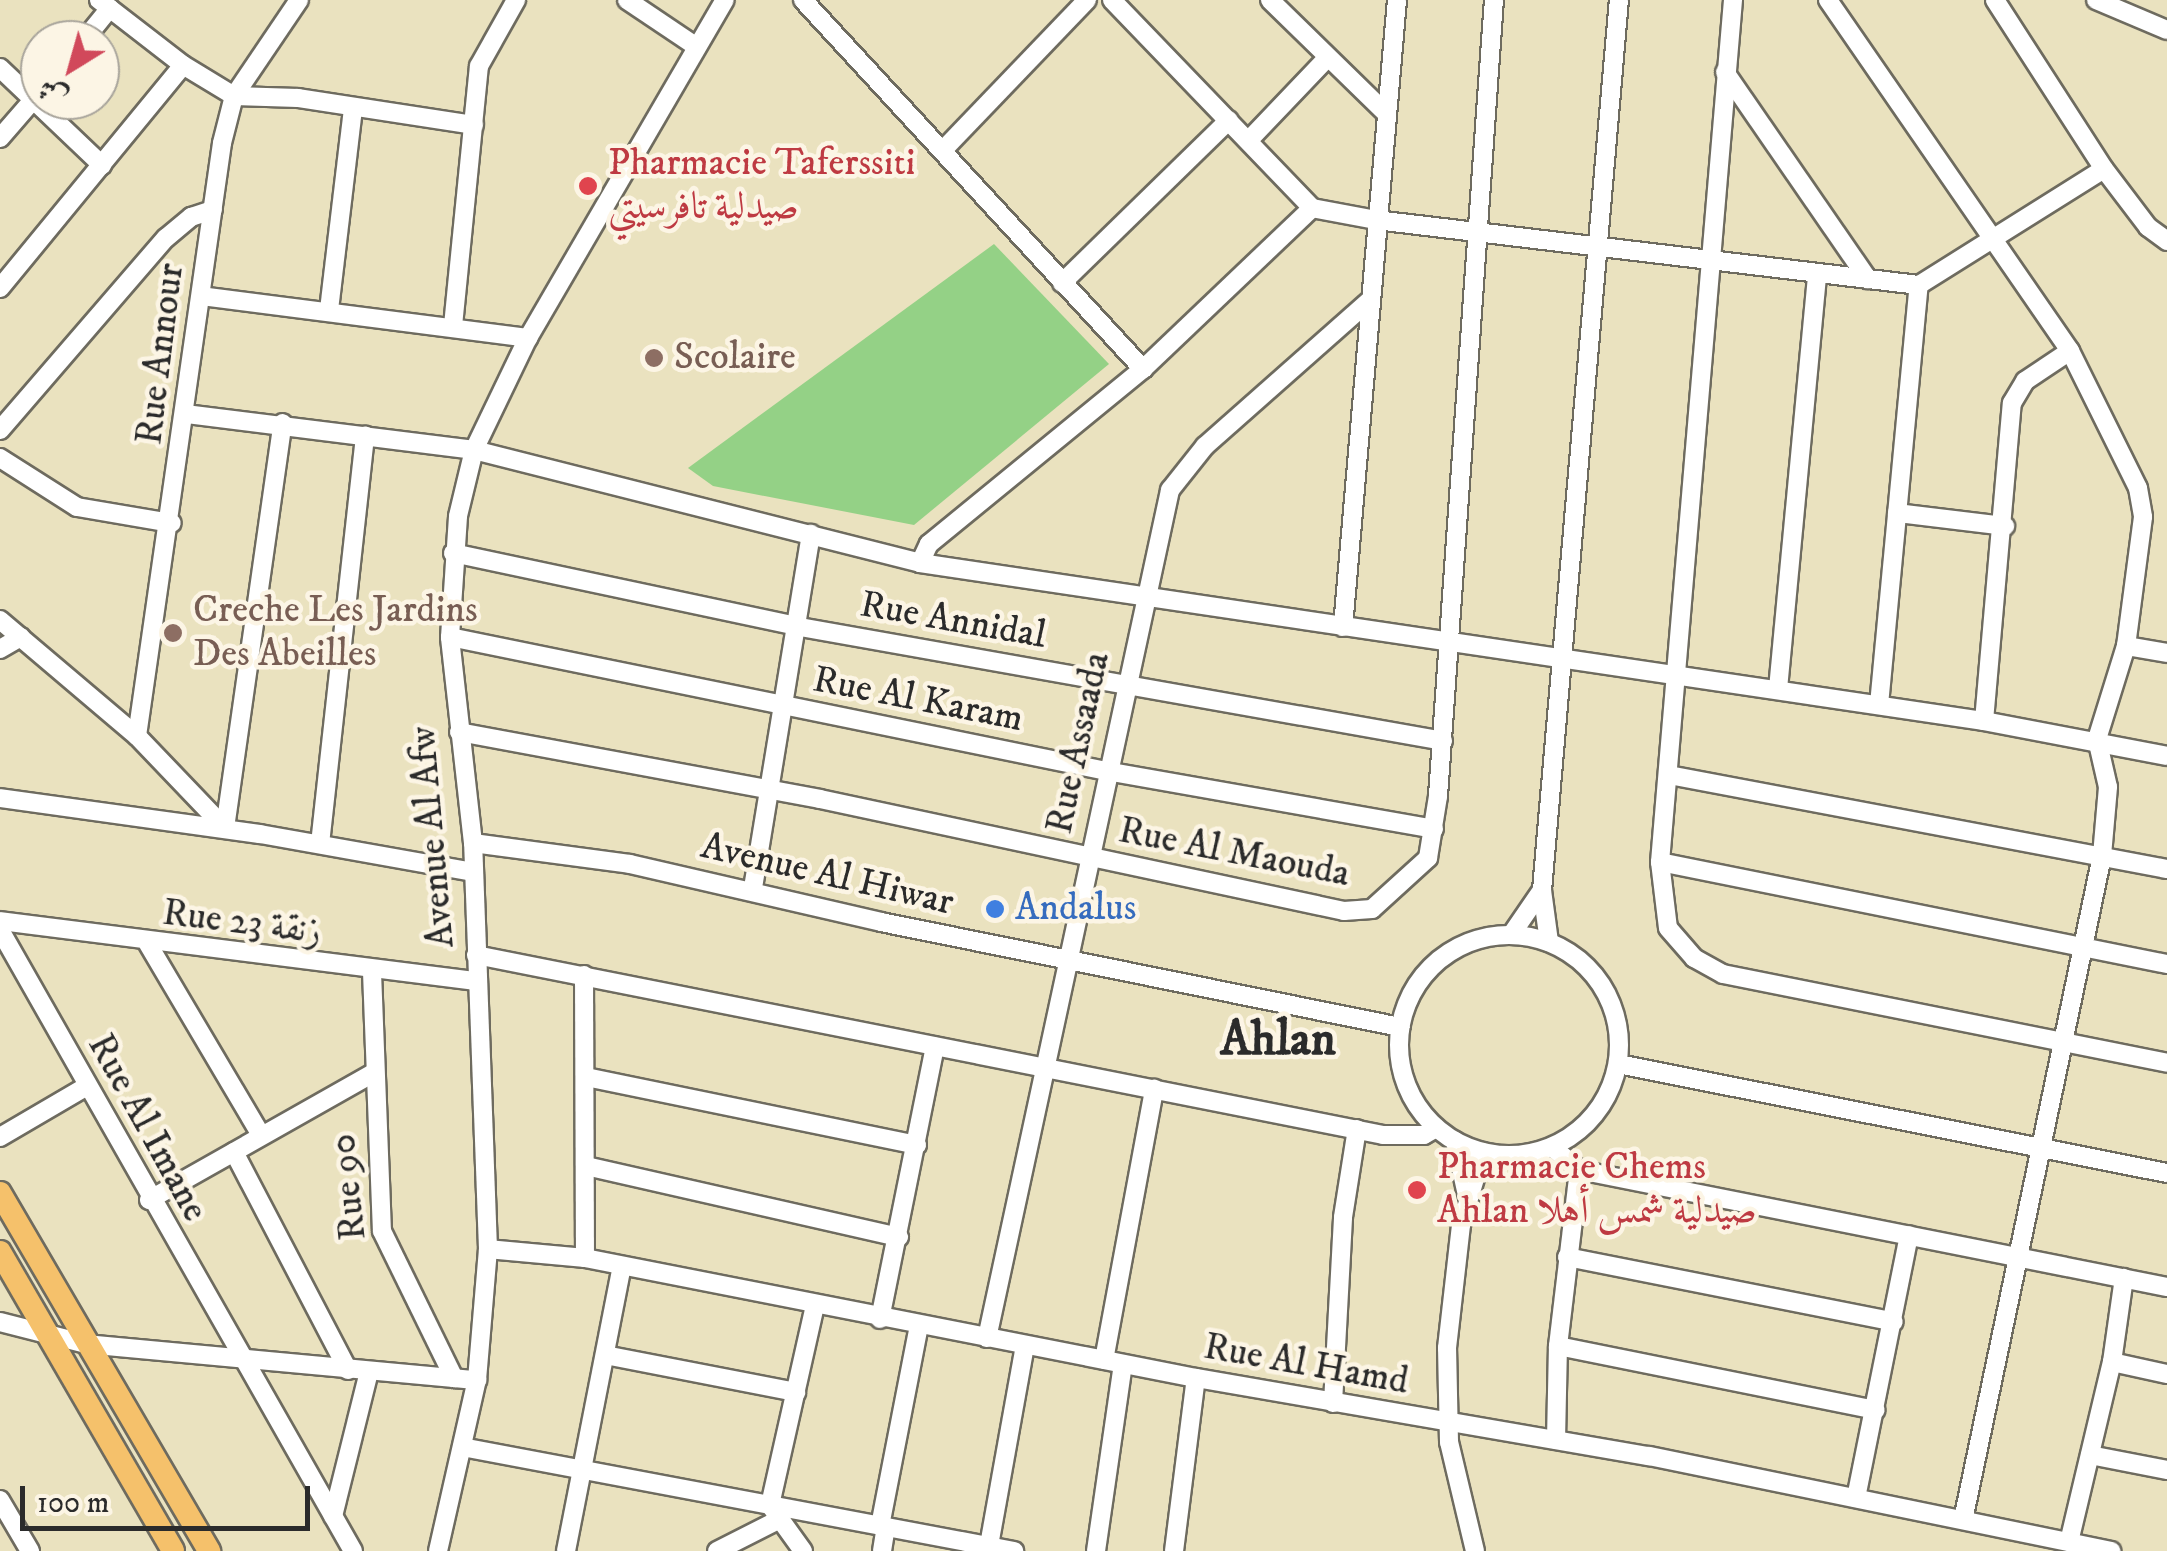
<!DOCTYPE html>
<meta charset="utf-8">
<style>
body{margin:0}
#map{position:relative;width:2167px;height:1551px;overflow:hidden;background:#eae2bf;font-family:"IM FELL DW Pica",Amiri,serif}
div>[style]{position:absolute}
.green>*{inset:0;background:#94d186}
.roads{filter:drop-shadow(2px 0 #6e6b5f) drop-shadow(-2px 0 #6e6b5f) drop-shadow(0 2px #6e6b5f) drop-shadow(0 -2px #6e6b5f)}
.minor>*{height:18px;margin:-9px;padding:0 9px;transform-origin:9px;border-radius:9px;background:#fff}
.minor>.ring{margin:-9px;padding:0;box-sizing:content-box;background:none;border:18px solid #fff;border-radius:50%}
.major>*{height:22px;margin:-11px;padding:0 11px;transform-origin:11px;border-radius:11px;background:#f5c16b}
.dots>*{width:28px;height:28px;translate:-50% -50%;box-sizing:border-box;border:5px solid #fcf5e5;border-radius:50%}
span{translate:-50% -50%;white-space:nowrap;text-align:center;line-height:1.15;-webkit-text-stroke:9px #fcf5e5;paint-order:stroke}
.health-label{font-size:38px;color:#be3a42}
.left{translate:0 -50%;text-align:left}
.street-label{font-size:38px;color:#2b2b2b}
.education-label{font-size:38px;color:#785e54}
.shop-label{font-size:38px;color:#366cbe}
.district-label{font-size:48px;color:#2b2b2b;font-weight:700}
.north{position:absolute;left:20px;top:20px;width:100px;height:100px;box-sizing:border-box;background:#fcf5e5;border:2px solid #a8a49b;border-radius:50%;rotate:217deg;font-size:28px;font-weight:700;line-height:40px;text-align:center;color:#2b2b2b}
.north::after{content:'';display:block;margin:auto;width:35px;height:45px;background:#d1495b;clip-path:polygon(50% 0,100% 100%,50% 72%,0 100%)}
.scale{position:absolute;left:20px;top:1486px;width:290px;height:45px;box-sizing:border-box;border:5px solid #2b2b2b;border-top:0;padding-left:12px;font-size:30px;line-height:35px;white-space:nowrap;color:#2b2b2b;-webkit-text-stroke:8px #fcf5e5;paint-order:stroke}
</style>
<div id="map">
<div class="green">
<i style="clip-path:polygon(994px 244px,1109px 364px,914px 525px,713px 486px,688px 468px)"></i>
</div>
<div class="roads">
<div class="minor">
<i style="left:99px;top:0;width:106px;rotate:37.7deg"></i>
<i style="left:183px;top:65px;width:60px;rotate:31.3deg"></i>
<i style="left:234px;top:96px;width:64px;rotate:1.8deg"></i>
<i style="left:298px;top:98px;width:178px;rotate:8.7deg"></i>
<i style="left:627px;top:0;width:84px;rotate:33.9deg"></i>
<i style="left:803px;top:0;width:502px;rotate:47.34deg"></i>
<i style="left:1112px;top:0;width:289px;rotate:46.1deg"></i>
<i style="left:1312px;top:208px;width:65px;rotate:10.6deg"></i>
<i style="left:1376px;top:220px;width:547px;rotate:6.83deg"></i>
<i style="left:1919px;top:285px;width:218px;rotate:-32.1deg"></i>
<i style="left:1270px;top:0;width:163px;rotate:44.3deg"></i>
<i style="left:1733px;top:0;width:865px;rotate:94.84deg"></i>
<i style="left:1660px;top:862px;width:66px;rotate:83.1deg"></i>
<i style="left:1668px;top:928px;width:40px;rotate:49deg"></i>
<i style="left:1694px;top:958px;width:33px;rotate:29deg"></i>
<i style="left:1723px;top:974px;width:453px;rotate:11.3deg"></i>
<i style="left:1828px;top:0;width:426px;rotate:55.4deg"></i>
<i style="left:2070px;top:351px;width:153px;rotate:63.6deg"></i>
<i style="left:2138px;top:488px;width:29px;rotate:80deg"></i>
<i style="left:2143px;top:517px;width:130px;rotate:97.5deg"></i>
<i style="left:2126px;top:646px;width:97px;rotate:107.3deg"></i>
<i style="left:2097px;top:739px;width:49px;rotate:77.1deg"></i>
<i style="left:2108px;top:787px;width:69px;rotate:95deg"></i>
<i style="left:2102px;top:856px;width:678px;rotate:101.82deg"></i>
<i style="left:1995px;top:0;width:201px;rotate:57.2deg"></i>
<i style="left:2104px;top:169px;width:73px;rotate:52.8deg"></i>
<i style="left:2148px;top:227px;width:24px;rotate:36deg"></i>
<i style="left:2096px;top:0;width:77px;rotate:22.9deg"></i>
<i style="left:84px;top:40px;width:41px;rotate:-50.9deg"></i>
<i style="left:0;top:68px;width:141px;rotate:43.6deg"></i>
<i style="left:1725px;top:72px;width:252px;rotate:55.4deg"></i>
<i style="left:0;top:138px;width:61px;rotate:-49deg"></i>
<i style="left:1249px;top:140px;width:113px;rotate:-46.4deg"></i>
<i style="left:945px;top:148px;width:205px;rotate:-46.2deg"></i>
<i style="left:1062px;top:283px;width:233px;rotate:-44.3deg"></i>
<i style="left:0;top:288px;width:288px;rotate:-50.6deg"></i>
<i style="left:201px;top:296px;width:330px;rotate:7.3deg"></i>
<i style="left:329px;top:310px;width:202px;rotate:-83.2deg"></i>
<i style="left:453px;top:326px;width:261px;rotate:-84.3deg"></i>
<i style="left:479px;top:66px;width:76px;rotate:-60.7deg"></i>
<i style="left:186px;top:414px;width:290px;rotate:7.1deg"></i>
<i style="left:474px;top:450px;width:460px;rotate:14.2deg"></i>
<i style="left:920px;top:563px;width:1076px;rotate:8.45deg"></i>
<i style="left:1984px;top:721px;width:186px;rotate:10.8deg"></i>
<i style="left:0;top:430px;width:254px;rotate:-49.2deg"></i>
<i style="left:166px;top:238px;width:33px;rotate:-40deg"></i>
<i style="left:191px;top:217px;width:23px;rotate:-18deg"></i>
<i style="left:0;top:458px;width:91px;rotate:32.5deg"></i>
<i style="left:77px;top:507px;width:96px;rotate:9.6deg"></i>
<i style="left:1897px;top:513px;width:109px;rotate:6.9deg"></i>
<i style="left:453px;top:553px;width:355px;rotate:12deg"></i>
<i style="left:800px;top:627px;width:653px;rotate:10.05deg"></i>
<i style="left:920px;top:563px;width:21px;rotate:-65deg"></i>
<i style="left:929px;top:544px;width:276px;rotate:-39.3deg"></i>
<i style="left:1143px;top:369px;width:233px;rotate:-43.6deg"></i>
<i style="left:0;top:620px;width:180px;rotate:40.3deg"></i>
<i style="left:137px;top:736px;width:127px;rotate:46.3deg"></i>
<i style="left:1343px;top:627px;width:629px;rotate:-85.08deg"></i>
<i style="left:450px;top:637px;width:670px;rotate:11.54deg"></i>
<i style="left:1106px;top:771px;width:333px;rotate:10deg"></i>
<i style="left:2126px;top:646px;width:42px;rotate:9.7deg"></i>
<i style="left:0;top:649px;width:24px;rotate:-30deg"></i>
<i style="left:1778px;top:689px;width:416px;rotate:-84.6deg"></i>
<i style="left:1879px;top:705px;width:422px;rotate:-84.6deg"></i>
<i style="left:1984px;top:721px;width:319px;rotate:-85deg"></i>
<i style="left:2012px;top:403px;width:26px;rotate:-59deg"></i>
<i style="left:2025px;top:381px;width:54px;rotate:-33.7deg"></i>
<i style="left:459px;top:732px;width:367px;rotate:10.5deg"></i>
<i style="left:820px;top:799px;width:536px;rotate:12.06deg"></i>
<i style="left:1344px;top:911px;width:28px;rotate:-4deg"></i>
<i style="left:1372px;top:909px;width:76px;rotate:-42.3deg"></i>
<i style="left:1428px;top:858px;width:63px;rotate:-80.8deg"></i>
<i style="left:1438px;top:796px;width:798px;rotate:-85.98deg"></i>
<i style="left:137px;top:736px;width:599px;rotate:-81.84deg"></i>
<i style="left:222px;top:143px;width:49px;rotate:-75.7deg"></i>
<i style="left:234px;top:96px;width:116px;rotate:-55.9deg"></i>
<i style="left:1669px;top:775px;width:507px;rotate:10.69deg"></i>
<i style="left:0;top:798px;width:262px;rotate:7.9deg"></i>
<i style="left:260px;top:834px;width:216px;rotate:10.1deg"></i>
<i style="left:225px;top:828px;width:409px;rotate:-81.9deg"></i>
<i style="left:473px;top:843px;width:158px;rotate:7.6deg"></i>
<i style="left:630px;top:864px;width:258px;rotate:13deg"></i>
<i style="left:881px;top:922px;width:530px;rotate:11.44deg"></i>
<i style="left:320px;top:844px;width:411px;rotate:-83.7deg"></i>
<i style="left:1660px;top:862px;width:517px;rotate:11.38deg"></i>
<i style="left:753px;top:888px;width:359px;rotate:-80.7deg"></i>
<i style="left:0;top:921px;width:481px;rotate:7.2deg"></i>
<i style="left:0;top:930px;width:714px;rotate:60.38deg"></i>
<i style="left:1511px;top:935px;width:55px;rotate:-55.4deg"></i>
<i class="ring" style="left:1399px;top:935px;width:202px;height:202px"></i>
<i style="left:1549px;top:942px;width:52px;rotate:-97.7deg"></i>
<i style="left:1542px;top:890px;width:893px;rotate:-85.06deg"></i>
<i style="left:148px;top:944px;width:222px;rotate:59.4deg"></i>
<i style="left:476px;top:955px;width:925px;rotate:11.22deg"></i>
<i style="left:1383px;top:1135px;width:41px"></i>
<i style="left:1424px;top:1135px;width:14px;rotate:-30deg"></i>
<i style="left:372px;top:972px;width:259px;rotate:87.8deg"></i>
<i style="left:382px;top:1231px;width:164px;rotate:63.9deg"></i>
<i style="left:584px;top:975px;width:283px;rotate:89.8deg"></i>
<i style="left:1618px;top:1064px;width:560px;rotate:11.23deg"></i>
<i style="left:586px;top:1077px;width:338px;rotate:11.6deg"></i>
<i style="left:0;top:1137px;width:101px;rotate:-30.4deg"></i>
<i style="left:1455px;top:1141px;width:55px;rotate:77.5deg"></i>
<i style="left:1552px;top:1147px;width:35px;rotate:40deg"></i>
<i style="left:1579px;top:1170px;width:600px;rotate:11.25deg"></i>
<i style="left:234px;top:1152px;width:246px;rotate:62.4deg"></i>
<i style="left:586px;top:1166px;width:321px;rotate:12.8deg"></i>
<i style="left:149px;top:1200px;width:256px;rotate:-29.5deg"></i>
<i style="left:488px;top:1249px;width:97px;rotate:5.3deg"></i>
<i style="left:585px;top:1258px;width:623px;rotate:11.11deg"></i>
<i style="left:1196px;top:1378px;width:460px;rotate:9.8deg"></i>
<i style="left:1649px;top:1456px;width:472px;rotate:11.6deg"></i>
<i style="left:1567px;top:1257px;width:333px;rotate:11.2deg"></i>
<i style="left:880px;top:1319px;width:278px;rotate:-78.6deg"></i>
<i style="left:0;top:1322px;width:89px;rotate:14.3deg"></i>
<i style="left:86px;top:1344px;width:393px;rotate:5.3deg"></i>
<i style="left:987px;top:1338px;width:868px;rotate:-77.82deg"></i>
<i style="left:1170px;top:490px;width:56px;rotate:-51.5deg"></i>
<i style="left:1205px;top:446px;width:219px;rotate:-41.5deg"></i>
<i style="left:1558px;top:1346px;width:324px;rotate:11.4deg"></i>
<i style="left:605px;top:1355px;width:195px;rotate:11deg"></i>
<i style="left:1104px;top:1360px;width:276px;rotate:-79.5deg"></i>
<i style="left:2112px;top:1362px;width:56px;rotate:12.3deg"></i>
<i style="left:1333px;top:1403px;width:186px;rotate:-86.9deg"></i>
<i style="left:1343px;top:1217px;width:89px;rotate:-81deg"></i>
<i style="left:1556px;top:1440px;width:94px;rotate:-88.8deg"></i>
<i style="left:1558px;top:1346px;width:177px;rotate:-83.2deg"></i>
<i style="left:462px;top:1447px;width:562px;rotate:10.67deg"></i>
<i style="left:2090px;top:1455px;width:78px;rotate:11deg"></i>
<i style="left:1856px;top:1498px;width:268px;rotate:-78.6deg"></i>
<i style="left:0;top:1500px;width:59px;rotate:59.5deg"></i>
<i style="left:333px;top:1516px;width:148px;rotate:-76deg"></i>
<i style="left:880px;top:1526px;width:205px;rotate:-79deg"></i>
<i style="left:2069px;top:1542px;width:185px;rotate:-76.6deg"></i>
<i style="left:2112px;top:1362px;width:85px;rotate:-81.9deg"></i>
<i style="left:438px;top:1551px;width:175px;rotate:-77.2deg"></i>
<i style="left:477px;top:1380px;width:131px;rotate:-85.2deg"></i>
<i style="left:488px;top:1249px;width:406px;rotate:-92.1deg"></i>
<i style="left:473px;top:843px;width:207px;rotate:-96.4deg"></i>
<i style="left:450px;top:637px;width:121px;rotate:-86.2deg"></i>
<i style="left:458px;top:516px;width:68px;rotate:-76.4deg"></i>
<i style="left:474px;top:450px;width:124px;rotate:-64.3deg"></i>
<i style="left:528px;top:338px;width:391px;rotate:-59.8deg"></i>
<i style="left:566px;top:1551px;width:290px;rotate:-78.9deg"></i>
<i style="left:717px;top:1551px;width:68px;rotate:-26.9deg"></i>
<i style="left:803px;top:1551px;width:57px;rotate:-125.7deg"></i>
<i style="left:770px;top:1505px;width:205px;rotate:-77.3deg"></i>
<i style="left:882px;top:1551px;width:24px;rotate:-81deg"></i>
<i style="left:988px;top:1551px;width:209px;rotate:-79.8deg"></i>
<i style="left:1096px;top:1551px;width:189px;rotate:-81.8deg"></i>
<i style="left:1174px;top:1551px;width:174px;rotate:-82.8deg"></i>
<i style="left:1475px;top:1551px;width:112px;rotate:-103.4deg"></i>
<i style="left:1449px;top:1442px;width:94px;rotate:-91.2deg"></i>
<i style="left:1447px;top:1348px;width:124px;rotate:-83.5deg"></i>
<i style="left:1461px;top:1225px;width:76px;rotate:-73.2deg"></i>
</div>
<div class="major">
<i style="left:0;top:1193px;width:415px;rotate:59.7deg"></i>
<i style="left:0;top:1252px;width:345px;rotate:59.9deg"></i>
</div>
</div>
<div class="dots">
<i style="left:588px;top:186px;background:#e0444e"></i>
<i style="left:654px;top:358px;background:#8d6e63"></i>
<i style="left:173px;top:633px;background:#8d6e63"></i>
<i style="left:995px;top:909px;background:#3f7fe0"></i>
<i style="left:1417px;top:1190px;background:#e0444e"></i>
</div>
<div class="health-label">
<span class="left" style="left:608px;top:186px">Pharmacie Taferssiti<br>صيدلية تافرسيتي</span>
<span class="left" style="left:1437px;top:1190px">Pharmacie Chems<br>Ahlan صيدلية شمس أهلا</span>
</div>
<div class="street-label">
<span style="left:161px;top:354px;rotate:-83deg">Rue Annour</span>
<span style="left:953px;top:621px;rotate:10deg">Rue Annidal</span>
<span style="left:918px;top:700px;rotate:11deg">Rue Al Karam</span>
<span style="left:1079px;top:743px;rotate:-78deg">Rue Assaada</span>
<span style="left:433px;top:837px;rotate:-95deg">Avenue Al Afw</span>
<span style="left:1234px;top:853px;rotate:11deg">Rue Al Maouda</span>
<span style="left:827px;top:875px;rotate:13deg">Avenue Al Hiwar</span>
<span style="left:242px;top:923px;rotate:7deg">Rue 23 زنقة</span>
<span style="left:147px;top:1128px;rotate:61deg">Rue Al Imane</span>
<span style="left:349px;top:1187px;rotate:-96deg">Rue 90</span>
<span style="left:1306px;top:1365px;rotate:10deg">Rue Al Hamd</span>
</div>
<div class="education-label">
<span class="left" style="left:674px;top:358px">Scolaire</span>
<span class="left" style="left:193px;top:633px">Creche Les Jardins<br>Des Abeilles</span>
</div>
<div class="shop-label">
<span class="left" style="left:1015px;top:909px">Andalus</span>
</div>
<div class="district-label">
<span style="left:1278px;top:1041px">Ahlan</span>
</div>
<div class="north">ش</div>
<div class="scale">100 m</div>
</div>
